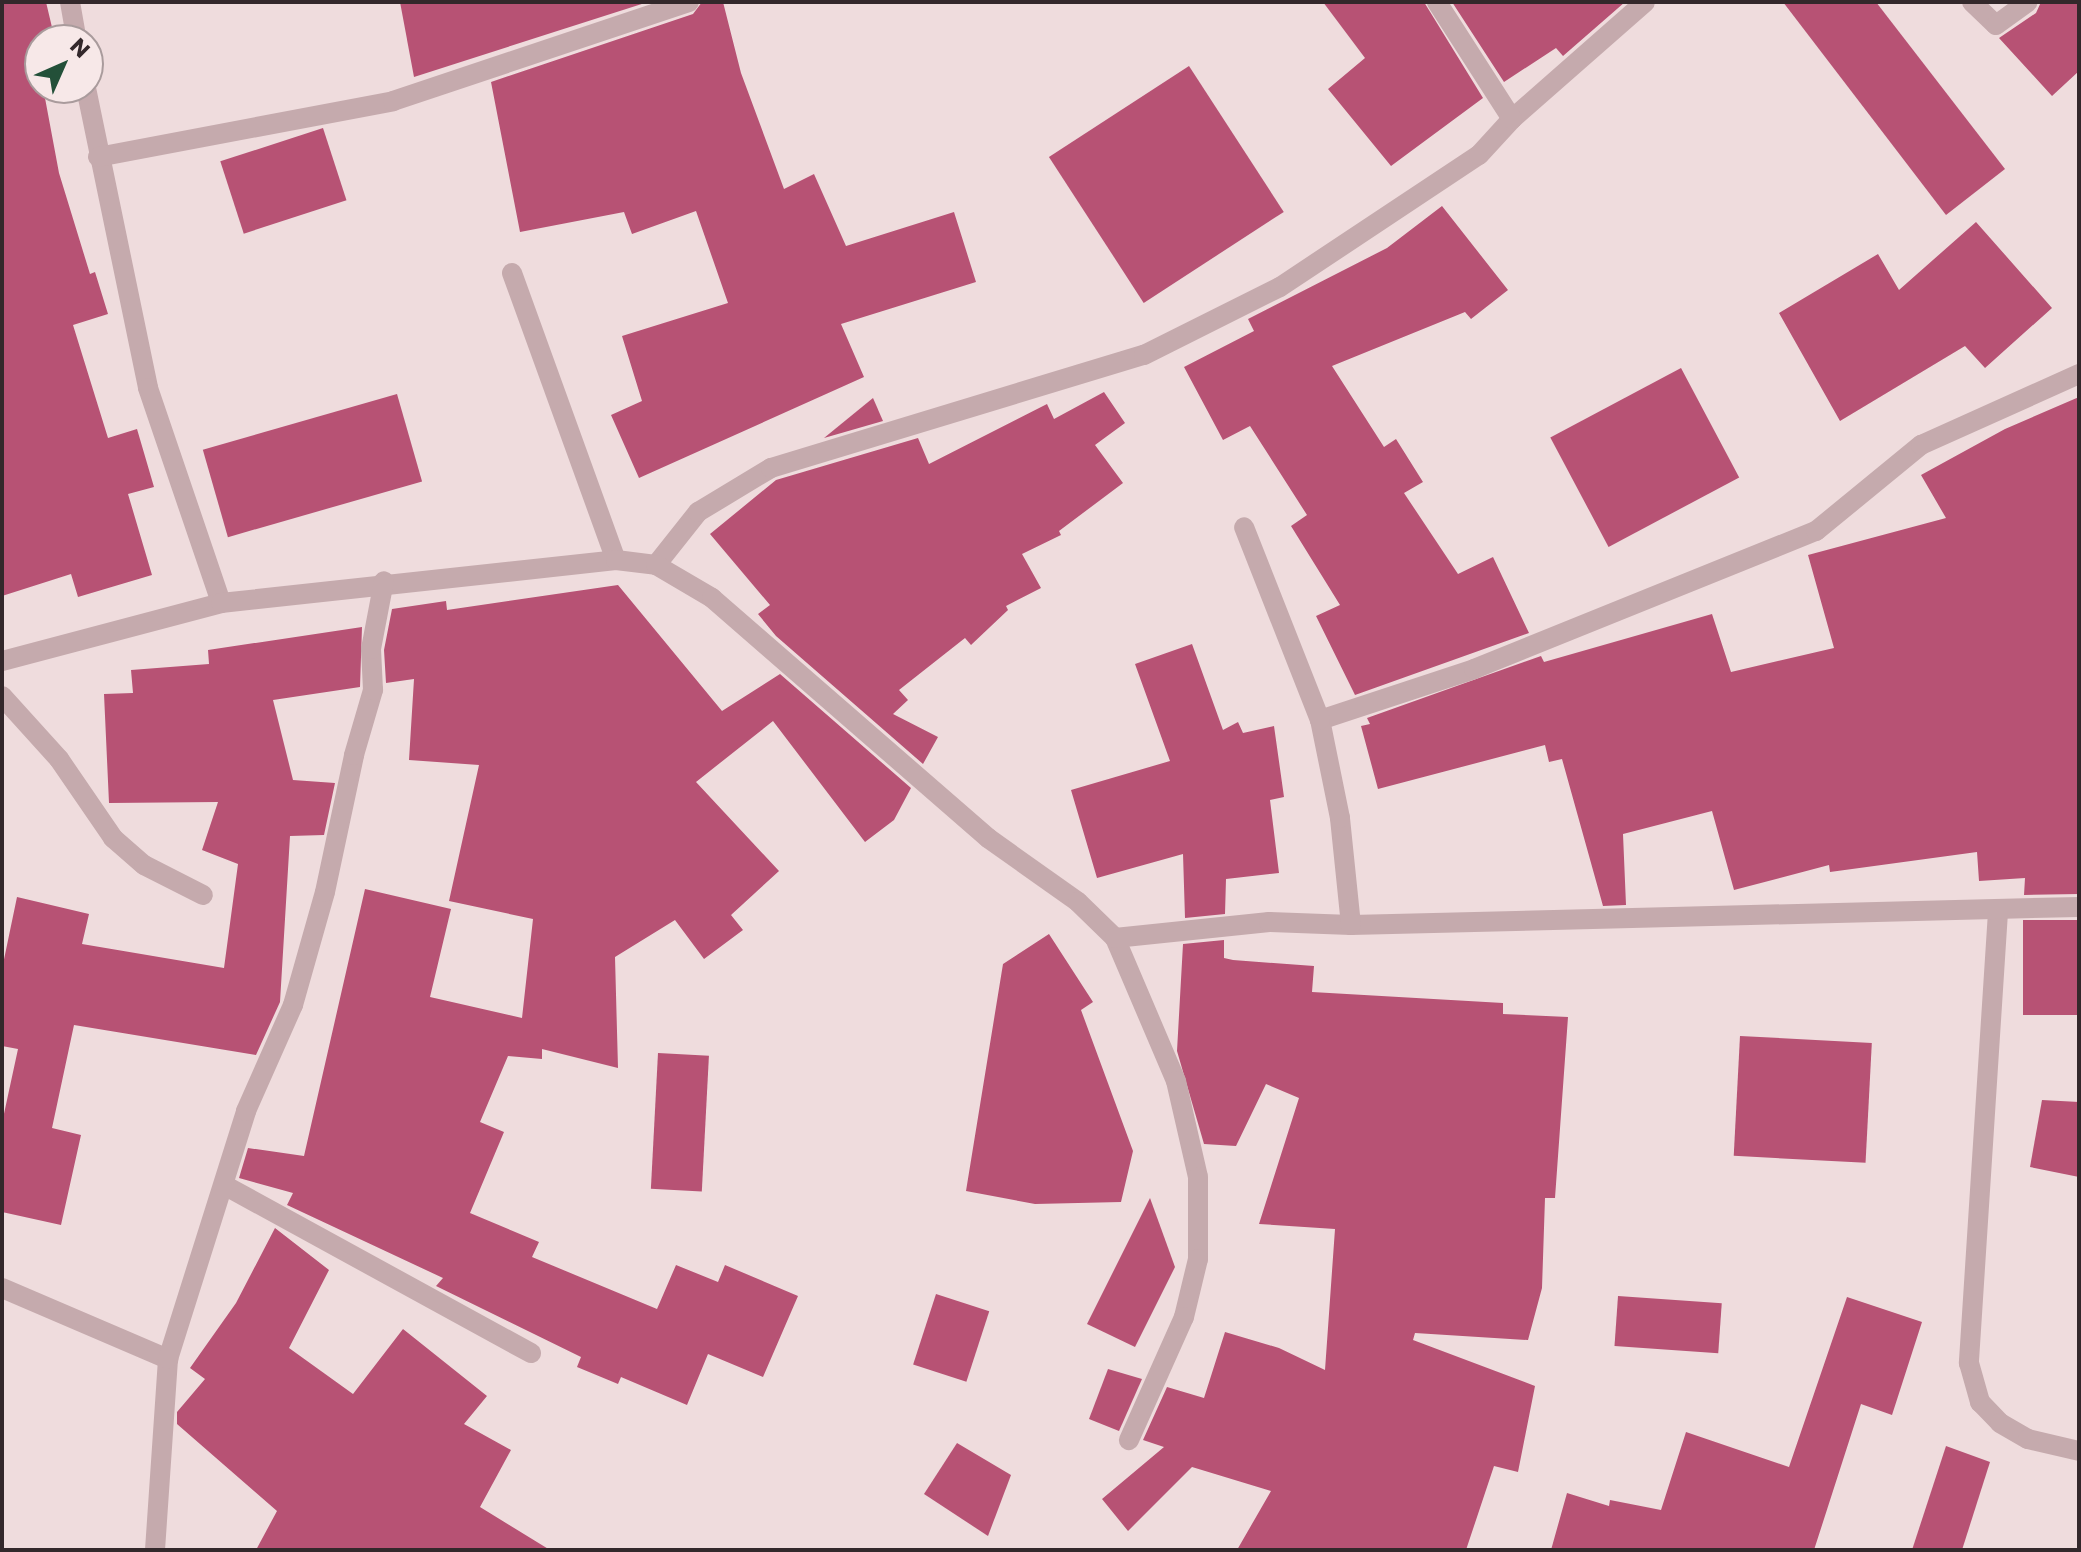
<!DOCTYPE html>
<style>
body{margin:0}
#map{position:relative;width:2081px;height:1552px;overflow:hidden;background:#efdcdd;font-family:Poppins,sans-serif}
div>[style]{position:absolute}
.building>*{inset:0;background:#b75274;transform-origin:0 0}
.service>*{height:20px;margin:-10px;padding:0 10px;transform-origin:10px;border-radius:10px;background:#c5aaad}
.minor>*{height:20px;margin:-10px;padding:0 10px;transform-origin:10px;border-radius:10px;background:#c5aaad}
span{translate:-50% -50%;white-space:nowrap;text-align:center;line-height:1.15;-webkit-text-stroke:8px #f7e8e8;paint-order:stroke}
.frame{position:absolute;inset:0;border:4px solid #33282b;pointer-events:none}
.north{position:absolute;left:24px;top:24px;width:80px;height:80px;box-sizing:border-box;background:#f7e8e8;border:2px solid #a99b9c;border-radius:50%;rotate:45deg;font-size:22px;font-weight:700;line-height:32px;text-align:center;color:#33282b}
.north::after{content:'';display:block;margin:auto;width:28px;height:36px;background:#235039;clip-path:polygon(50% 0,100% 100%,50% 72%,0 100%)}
</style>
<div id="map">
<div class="building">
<i style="clip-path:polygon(2px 2px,46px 2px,55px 40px,40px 40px,40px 88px,65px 88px,67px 94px,45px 98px,59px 173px,90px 274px,95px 272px,108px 314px,73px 325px,108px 438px,137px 429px,154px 487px,128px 494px,152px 575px,78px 597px,71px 574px,2px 596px)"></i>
<i style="clip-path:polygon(400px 2px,648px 2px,414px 77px)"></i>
<i style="clip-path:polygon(702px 2px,723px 2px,741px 73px,784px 189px,814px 174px,846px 246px,954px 212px,976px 282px,841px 324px,864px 377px,639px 478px,611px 415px,642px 401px,622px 336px,728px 303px,696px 211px,632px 234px,624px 212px,520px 232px,491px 82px,693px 14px)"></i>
<i style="clip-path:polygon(1323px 2px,1424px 2px,1483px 98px,1391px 166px,1328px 89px,1365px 58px)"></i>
<i style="clip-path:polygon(1452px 2px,1625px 2px,1563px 56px,1556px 48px,1504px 82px)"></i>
<i style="clip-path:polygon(1783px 2px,1876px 2px,2005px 169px,1946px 215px)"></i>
<i style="clip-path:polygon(2041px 2px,2079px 2px,2079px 71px,2052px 96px,1999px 38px,2036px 13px)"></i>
<i style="left:1189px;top:66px;width:174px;height:167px;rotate:57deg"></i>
<i style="left:323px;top:128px;width:76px;height:108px;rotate:72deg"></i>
<i style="clip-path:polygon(1442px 206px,1508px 290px,1471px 319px,1465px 312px,1332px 366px,1384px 447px,1396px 439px,1423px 482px,1404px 493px,1458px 574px,1493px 557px,1529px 633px,1355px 695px,1316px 616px,1340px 605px,1291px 526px,1307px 515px,1250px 426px,1223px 440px,1184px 367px,1254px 331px,1248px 319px,1387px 248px)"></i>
<i style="clip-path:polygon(1976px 222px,2052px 308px,1985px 368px,1965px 346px,1840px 421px,1779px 313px,1878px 254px,1899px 290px)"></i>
<i style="left:1681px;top:368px;width:124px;height:148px;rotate:62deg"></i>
<i style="clip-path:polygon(1104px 392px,1125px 423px,1095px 445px,1123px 483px,1059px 531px,1061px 535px,1022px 554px,1041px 588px,1006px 606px,1008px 610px,971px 645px,965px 638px,899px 690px,908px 700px,893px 714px,938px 737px,923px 764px,776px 636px,758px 614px,770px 605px,710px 534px,776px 480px,918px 438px,929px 464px,1047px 404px,1054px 419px)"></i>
<i style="left:397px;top:394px;width:91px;height:202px;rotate:74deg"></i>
<i style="clip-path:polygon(2079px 397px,2079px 894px,2024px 895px,2025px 878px,1979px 881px,1977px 852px,1830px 872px,1829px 865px,1734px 890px,1712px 811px,1623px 834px,1626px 905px,1603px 906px,1562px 759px,1549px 762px,1545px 745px,1378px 789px,1361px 726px,1370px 724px,1367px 718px,1541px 656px,1544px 662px,1712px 614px,1731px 672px,1834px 648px,1808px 555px,1946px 518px,1921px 475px,2005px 429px)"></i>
<i style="clip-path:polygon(873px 398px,883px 421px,824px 438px)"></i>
<i style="clip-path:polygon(618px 585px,722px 711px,780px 674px,911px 788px,894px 820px,865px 842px,773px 721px,696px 782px,779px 871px,731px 915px,743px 930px,704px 959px,675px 920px,615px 957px,618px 1068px,542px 1049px,542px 1059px,508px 1056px,480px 1122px,504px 1132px,470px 1213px,539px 1242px,532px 1257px,657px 1309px,676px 1265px,718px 1282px,725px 1265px,798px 1296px,763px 1377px,708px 1354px,687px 1405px,621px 1377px,618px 1384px,577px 1367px,581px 1357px,436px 1286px,443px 1278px,287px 1205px,293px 1193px,239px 1178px,248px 1148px,304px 1156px,365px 889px,451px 909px,430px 997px,522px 1018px,533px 919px,449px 901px,479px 765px,409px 760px,414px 679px,386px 683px,384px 650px,392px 609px,446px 601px,447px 610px)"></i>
<i style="clip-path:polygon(362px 627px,360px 687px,273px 700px,293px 780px,335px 783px,324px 835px,290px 836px,280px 1002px,256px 1055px,74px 1025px,52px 1128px,81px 1135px,61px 1225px,2px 1212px,2px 1123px,18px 1049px,2px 1046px,2px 969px,17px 897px,89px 914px,82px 944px,224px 968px,238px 864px,202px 850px,218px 802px,109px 803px,104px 694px,133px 693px,131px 670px,209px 664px,208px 650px)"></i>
<i style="clip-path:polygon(1192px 644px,1223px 730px,1238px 722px,1243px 733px,1274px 726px,1284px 797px,1270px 800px,1279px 873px,1226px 879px,1225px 914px,1185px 918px,1183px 854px,1097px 878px,1071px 790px,1170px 761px,1135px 664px)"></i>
<i style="left:2079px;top:920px;width:95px;height:56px;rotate:90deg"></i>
<i style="clip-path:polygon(1049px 934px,1093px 1002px,1081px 1010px,1133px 1151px,1121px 1202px,1035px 1204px,966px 1191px,1003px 964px)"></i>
<i style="clip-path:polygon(1224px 940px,1224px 958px,1233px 960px,1314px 966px,1312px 992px,1503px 1003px,1503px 1014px,1568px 1017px,1555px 1198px,1545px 1198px,1542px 1288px,1528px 1340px,1415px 1333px,1413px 1340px,1535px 1386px,1518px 1472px,1494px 1466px,1466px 1550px,1237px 1550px,1271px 1491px,1192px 1467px,1128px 1531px,1102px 1499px,1164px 1447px,1143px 1440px,1167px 1387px,1204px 1398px,1225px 1332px,1279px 1348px,1325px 1370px,1335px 1229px,1259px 1224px,1299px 1098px,1266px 1084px,1236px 1146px,1204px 1144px,1177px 1051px,1183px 944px)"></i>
<i style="left:1740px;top:1036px;width:132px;height:120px;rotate:3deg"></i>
<i style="left:658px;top:1053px;width:51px;height:136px;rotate:3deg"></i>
<i style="clip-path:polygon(2042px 1100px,2079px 1102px,2079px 1177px,2030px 1167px)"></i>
<i style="clip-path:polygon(1150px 1198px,1175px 1267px,1135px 1347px,1087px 1324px)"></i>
<i style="clip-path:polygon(275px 1228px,329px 1270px,289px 1348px,353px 1394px,403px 1329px,487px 1396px,464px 1424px,511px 1450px,480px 1507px,550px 1550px,256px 1550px,277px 1511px,177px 1424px,177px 1412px,205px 1379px,190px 1368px,236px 1303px)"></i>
<i style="left:936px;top:1294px;width:56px;height:74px;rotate:18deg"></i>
<i style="left:1618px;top:1296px;width:104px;height:50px;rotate:4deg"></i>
<i style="clip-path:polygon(1847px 1297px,1922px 1322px,1892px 1415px,1861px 1404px,1814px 1550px,1551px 1550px,1567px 1493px,1609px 1506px,1610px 1500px,1661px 1510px,1686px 1432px,1789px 1467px)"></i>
<i style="clip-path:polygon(1108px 1369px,1142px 1379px,1119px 1431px,1089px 1419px)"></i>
<i style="clip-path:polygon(957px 1443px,1011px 1475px,988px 1536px,924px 1494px)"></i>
<i style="clip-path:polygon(1946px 1446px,1990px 1462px,1962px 1550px,1912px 1550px)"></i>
</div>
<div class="service">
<i style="left:2px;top:696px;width:85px;rotate:47.9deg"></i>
<i style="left:59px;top:759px;width:96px;rotate:55.6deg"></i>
<i style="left:113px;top:838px;width:41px;rotate:41.1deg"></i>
<i style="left:144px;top:865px;width:66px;rotate:27deg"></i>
</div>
<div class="minor">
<i style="left:70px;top:2px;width:39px;rotate:80deg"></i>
<i style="left:1972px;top:2px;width:33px;rotate:44deg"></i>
<i style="left:1996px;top:25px;width:39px;rotate:-36deg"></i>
<i style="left:86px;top:88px;width:306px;rotate:78.3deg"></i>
<i style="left:148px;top:388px;width:227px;rotate:71.2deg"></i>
<i style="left:1512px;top:119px;width:177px;rotate:-41.3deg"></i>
<i style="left:98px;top:157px;width:300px;rotate:-10.7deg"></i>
<i style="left:393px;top:101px;width:312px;rotate:-18.5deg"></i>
<i style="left:512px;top:273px;width:305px;rotate:70.1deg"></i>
<i style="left:656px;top:565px;width:68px;rotate:-51.6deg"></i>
<i style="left:698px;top:512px;width:85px;rotate:-31.1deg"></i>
<i style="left:771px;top:468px;width:390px;rotate:-16.9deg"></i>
<i style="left:1144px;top:355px;width:152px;rotate:-26.6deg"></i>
<i style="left:1280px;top:287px;width:239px;rotate:-33.6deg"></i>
<i style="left:1479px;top:155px;width:49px;rotate:-47.5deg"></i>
<i style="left:1512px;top:119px;width:139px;rotate:-122.7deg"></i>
<i style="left:2px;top:661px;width:227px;rotate:-14.8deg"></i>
<i style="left:221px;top:603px;width:397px;rotate:-6.2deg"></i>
<i style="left:616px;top:560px;width:40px;rotate:7.1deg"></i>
<i style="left:656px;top:565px;width:65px;rotate:30.5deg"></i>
<i style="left:712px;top:598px;width:366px;rotate:41deg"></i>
<i style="left:988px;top:838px;width:110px;rotate:35.4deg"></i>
<i style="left:1078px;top:902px;width:52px;rotate:44.2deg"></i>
<i style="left:1115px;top:938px;width:155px;rotate:66.9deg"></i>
<i style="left:1176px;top:1081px;width:98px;rotate:77.1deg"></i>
<i style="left:1198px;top:1177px;width:82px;rotate:90deg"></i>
<i style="left:1198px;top:1259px;width:60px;rotate:103.6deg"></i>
<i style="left:1184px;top:1317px;width:135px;rotate:114.1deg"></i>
<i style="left:1320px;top:720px;width:162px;rotate:-18.3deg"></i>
<i style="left:1474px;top:669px;width:369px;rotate:-22deg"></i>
<i style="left:1816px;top:531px;width:136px;rotate:-39.3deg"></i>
<i style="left:1921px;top:445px;width:173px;rotate:-24.2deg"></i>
<i style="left:1998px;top:912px;width:452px;rotate:93.7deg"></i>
<i style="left:1969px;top:1363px;width:41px;rotate:74.2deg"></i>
<i style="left:1980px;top:1402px;width:29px;rotate:46deg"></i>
<i style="left:2000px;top:1423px;width:32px;rotate:30deg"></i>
<i style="left:2028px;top:1439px;width:52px;rotate:13.2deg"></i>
<i style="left:1351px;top:925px;width:728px;rotate:-1.42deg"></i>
<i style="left:1115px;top:938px;width:155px;rotate:-5.9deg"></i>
<i style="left:1269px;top:922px;width:82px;rotate:2.1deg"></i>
<i style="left:1351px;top:925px;width:108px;rotate:-95.9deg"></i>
<i style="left:1340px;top:818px;width:100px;rotate:-101.5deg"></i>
<i style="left:1320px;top:720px;width:207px;rotate:-111.5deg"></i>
<i style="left:224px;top:1185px;width:350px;rotate:28.7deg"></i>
<i style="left:2px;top:1288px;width:181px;rotate:23.2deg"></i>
<i style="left:155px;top:1550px;width:191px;rotate:-86.1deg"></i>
<i style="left:168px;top:1359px;width:260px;rotate:-72.5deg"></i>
<i style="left:246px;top:1111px;width:116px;rotate:-66.1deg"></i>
<i style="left:293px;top:1005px;width:117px;rotate:-74.2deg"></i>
<i style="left:325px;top:892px;width:140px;rotate:-78deg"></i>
<i style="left:354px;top:755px;width:68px;rotate:-73.7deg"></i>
<i style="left:373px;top:690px;width:41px;rotate:-92.8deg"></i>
<i style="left:371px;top:649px;width:69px;rotate:-79.2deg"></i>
</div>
<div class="frame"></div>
<div class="north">N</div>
</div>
